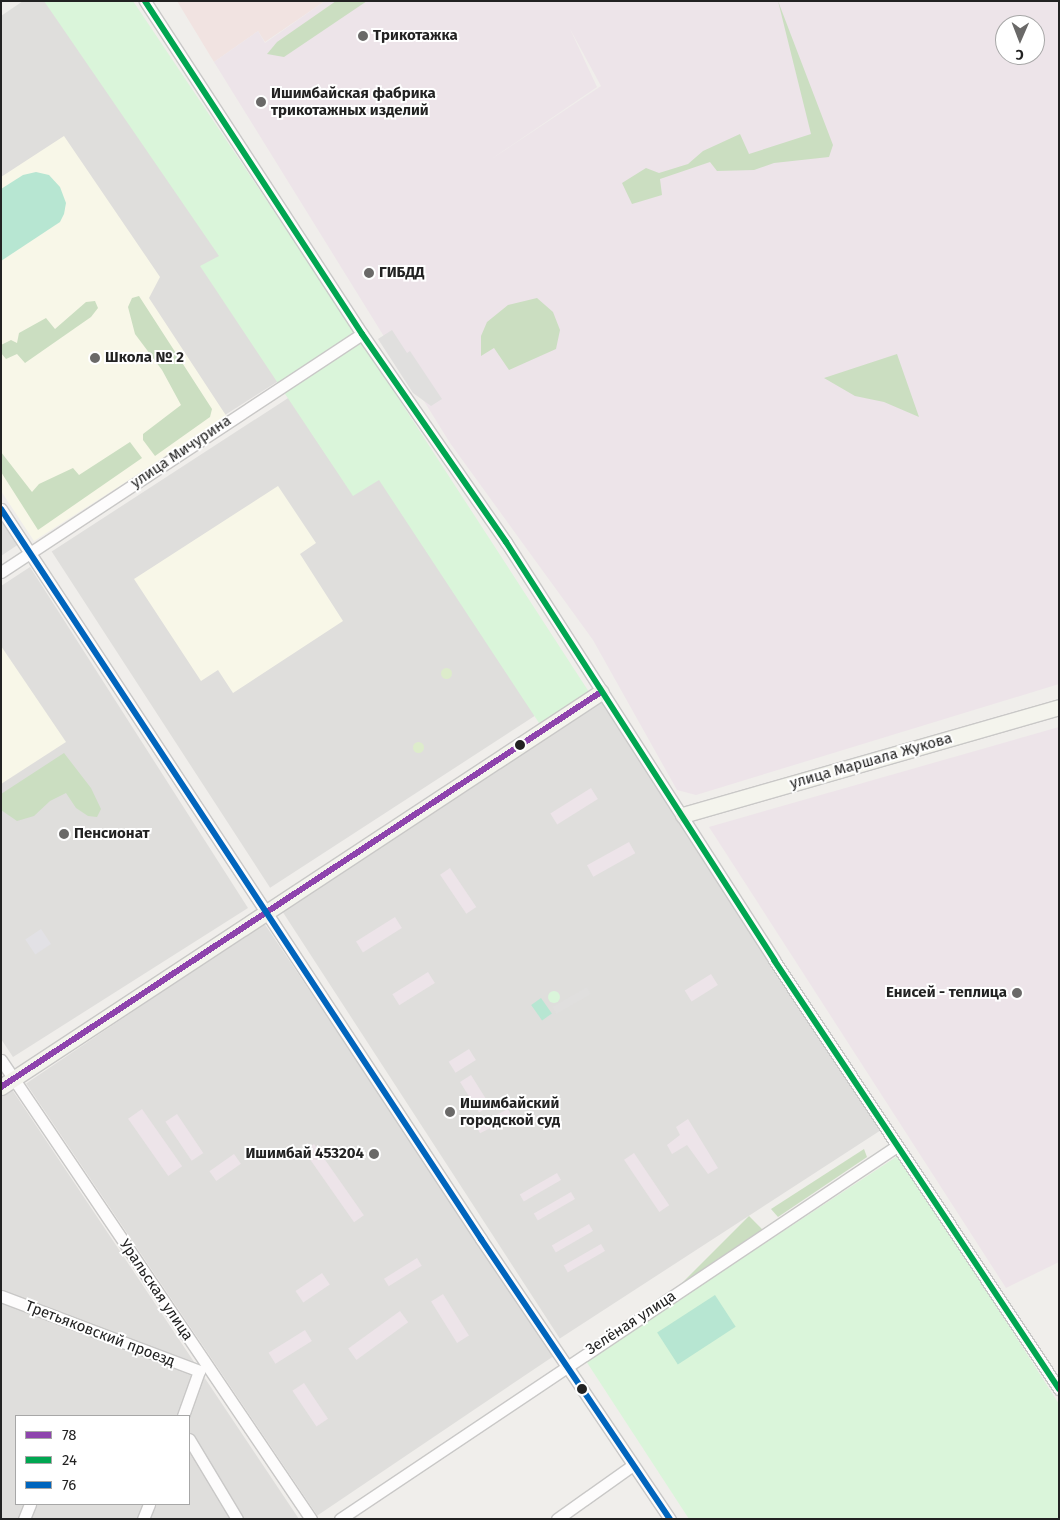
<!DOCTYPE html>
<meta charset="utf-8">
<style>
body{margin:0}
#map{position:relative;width:1060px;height:1520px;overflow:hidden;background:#f0eeeb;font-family:"Fira Sans",sans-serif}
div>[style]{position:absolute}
.residential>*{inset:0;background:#dfdedc;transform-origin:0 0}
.commercial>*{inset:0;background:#f1e3e1}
.industrial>*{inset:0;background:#ede4e9;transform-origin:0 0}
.education>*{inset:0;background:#f8f7e8}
.grass>*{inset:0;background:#ddeccb}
.round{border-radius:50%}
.forest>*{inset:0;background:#cbdec1;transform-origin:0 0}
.park>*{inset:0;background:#daf5da}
.pitch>*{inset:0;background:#b7e6d2;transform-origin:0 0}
.parking>*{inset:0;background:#e0dfde;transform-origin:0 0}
.plaza>*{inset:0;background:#e2e1e5;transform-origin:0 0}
.roads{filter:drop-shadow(1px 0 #c9c8c7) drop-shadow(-1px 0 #c9c8c7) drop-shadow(0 1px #c9c8c7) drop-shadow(0 -1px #c9c8c7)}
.street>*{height:11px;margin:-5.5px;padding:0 5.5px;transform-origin:5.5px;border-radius:5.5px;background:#fdfcfc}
.secondary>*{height:15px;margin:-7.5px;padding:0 7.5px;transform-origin:7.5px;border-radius:7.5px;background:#f4f4ed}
.bus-1>*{height:6px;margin:-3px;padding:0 3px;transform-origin:3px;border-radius:3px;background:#8e44ad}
.bus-2>*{height:6px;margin:-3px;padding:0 3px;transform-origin:3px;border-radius:3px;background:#00a651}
.bus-3>*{height:6px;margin:-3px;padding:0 3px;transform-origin:3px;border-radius:3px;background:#0065bd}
.dots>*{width:14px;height:14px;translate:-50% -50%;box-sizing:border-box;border:2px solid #fff;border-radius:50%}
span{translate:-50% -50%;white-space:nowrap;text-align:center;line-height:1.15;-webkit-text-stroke:4px #fff;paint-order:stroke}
.poi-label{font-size:15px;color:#222;font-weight:700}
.left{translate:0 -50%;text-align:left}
.right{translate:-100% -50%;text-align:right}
.street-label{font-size:15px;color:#222}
.frame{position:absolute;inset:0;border:2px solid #222;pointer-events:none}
.legend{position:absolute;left:15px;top:1415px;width:175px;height:90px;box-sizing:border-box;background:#fff;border:1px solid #a7a7a7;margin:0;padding:6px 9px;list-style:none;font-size:15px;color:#222}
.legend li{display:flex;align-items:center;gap:10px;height:25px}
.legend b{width:25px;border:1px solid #a7a7a7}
.north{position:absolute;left:995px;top:15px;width:50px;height:50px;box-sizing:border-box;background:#fff;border:1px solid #a7a7a7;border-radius:50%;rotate:181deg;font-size:14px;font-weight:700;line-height:20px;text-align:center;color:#222}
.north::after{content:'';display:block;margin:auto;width:18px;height:22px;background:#6a6968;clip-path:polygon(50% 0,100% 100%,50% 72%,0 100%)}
</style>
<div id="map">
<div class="residential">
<i style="clip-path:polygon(23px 1px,117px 1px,343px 340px,38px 534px,1px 477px,1px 16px)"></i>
<i style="left:362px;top:350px;width:401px;height:370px;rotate:57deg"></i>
<i style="clip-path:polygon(1px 518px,19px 544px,1px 556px)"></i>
<i style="clip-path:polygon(30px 567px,248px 908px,13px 1057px,1px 1039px,1px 586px)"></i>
<i style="left:603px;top:700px;width:512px;height:384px;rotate:57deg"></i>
<i style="left:264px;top:923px;width:521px;height:287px;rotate:56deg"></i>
<i style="clip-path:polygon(evenodd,11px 1088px,299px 1519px,1px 1519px,1px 1095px,11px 1088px,16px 1416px,189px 1416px,189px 1504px,16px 1504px,16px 1416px)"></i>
</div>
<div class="commercial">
<i style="clip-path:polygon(177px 1px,325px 1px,265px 42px,258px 31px,214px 62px)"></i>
</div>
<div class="industrial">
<i style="clip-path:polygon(evenodd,325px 1px,1059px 1px,1059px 684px,696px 795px,677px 790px,593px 640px,450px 443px,214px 62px,258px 31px,265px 43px,325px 1px,1005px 25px,1035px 25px,1035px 55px,1005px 55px,1005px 25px,325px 1px,570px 29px,601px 86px,490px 160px,597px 87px,570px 29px)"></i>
<i style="clip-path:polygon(1059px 727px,1059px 1262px,1006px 1288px,709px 827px)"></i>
<i style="left:591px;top:788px;width:13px;height:48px;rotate:58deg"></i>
<i style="left:629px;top:842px;width:13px;height:48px;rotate:61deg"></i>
<i style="left:450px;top:868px;width:47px;height:12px;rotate:56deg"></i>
<i style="left:395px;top:917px;width:13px;height:46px;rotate:58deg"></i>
<i style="left:428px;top:972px;width:13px;height:42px;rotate:58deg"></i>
<i style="left:711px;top:974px;width:13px;height:31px;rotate:58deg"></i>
<i style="left:469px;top:1049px;width:13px;height:24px;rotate:58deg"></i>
<i style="left:471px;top:1075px;width:36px;height:13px;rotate:58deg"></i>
<i style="left:142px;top:1109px;width:70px;height:17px;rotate:55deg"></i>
<i style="left:508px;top:1109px;width:9px;height:36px;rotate:63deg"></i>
<i style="left:177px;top:1114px;width:47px;height:14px;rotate:56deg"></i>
<i style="clip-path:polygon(688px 1119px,718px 1168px,708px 1174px,687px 1145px,672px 1154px,667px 1145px,680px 1135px,676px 1127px)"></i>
<i style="left:314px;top:1144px;width:87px;height:12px;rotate:55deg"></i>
<i style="left:634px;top:1153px;width:63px;height:12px;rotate:56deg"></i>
<i style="left:234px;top:1154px;width:12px;height:30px;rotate:55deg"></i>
<i style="left:557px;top:1173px;width:8px;height:43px;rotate:60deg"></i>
<i style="left:571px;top:1192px;width:8px;height:43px;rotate:60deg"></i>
<i style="left:589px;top:1224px;width:8px;height:43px;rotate:60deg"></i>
<i style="left:601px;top:1244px;width:8px;height:43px;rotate:60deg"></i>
<i style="left:417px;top:1258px;width:9px;height:39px;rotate:58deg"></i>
<i style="left:322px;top:1273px;width:14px;height:32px;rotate:56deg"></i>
<i style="left:443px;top:1294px;width:49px;height:14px;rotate:58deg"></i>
<i style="left:400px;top:1311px;width:14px;height:64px;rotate:54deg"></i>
<i style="left:305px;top:1330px;width:13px;height:43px;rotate:58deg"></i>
<i style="left:304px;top:1383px;width:43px;height:14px;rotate:56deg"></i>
</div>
<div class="education">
<i style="clip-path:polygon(64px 136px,160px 277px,149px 298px,227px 417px,34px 541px,1px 491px,1px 177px)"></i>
<i style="clip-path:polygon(278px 486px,316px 543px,300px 554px,343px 621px,233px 693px,218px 670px,201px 681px,134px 579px)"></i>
<i style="clip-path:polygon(1px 646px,66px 742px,1px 784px)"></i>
</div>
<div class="grass">
<i class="round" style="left:440.5px;top:667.5px;width:11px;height:11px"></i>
<i class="round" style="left:412.5px;top:741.5px;width:11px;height:11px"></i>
</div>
<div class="forest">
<i style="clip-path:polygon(336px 1px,367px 1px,284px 57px,267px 54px,277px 42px)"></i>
<i style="clip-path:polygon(778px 1px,833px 145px,829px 157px,774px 163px,754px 170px,717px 171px,710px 162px,660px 179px,662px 195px,632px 204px,622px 183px,646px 168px,659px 173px,688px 164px,703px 151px,740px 134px,749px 154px,811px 134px)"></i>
<i style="clip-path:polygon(139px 296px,212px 409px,210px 417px,155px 456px,143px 440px,143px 434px,181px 405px,162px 370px,135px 334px,128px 307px,132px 298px)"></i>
<i style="clip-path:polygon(537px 298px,553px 312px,560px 330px,556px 349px,509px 370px,494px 348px,481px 356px,481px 336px,487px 322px,508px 305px)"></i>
<i style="clip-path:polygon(95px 301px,98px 308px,91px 317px,25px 363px,17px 354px,6px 359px,1px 353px,1px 345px,11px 340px,17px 343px,19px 333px,46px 318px,55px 329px,86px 302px)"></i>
<i style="clip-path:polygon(897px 354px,919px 417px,884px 402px,855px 396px,824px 378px)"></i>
<i style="clip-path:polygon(130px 442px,142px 458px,38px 530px,1px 472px,1px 452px,32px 492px,39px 484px,73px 468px,79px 475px)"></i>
<i style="clip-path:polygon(64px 753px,91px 788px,101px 809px,97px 817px,88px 816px,76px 808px,66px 793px,50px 801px,34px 816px,17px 821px,1px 810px,1px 794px)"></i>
<i style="clip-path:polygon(864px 1149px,867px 1157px,778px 1217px,771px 1209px)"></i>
<i style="left:749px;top:1216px;width:20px;height:215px;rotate:45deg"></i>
</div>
<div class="park">
<i style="clip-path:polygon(44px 1px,133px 1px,367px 350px,589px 692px,541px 726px,379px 480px,353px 496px,200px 266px,219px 256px)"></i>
<i class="round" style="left:548px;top:991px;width:12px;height:12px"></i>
<i style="clip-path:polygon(899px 1155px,1059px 1404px,1059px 1519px,689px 1519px,586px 1361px)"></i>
</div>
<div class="pitch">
<i style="clip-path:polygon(36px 172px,49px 175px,60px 187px,66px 203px,64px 214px,60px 222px,1px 261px,1px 189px,23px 175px)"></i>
<i style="left:541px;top:998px;width:19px;height:12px;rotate:55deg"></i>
<i style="left:715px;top:1295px;width:38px;height:69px;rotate:57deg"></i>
</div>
<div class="parking">
<i style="clip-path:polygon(392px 330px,407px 353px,410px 351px,442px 399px,431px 406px,413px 393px,378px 339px)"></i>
<i style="left:587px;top:987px;width:8px;height:40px;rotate:60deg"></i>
</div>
<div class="plaza">
<i style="left:41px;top:929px;width:18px;height:19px;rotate:56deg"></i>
</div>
<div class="roads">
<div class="street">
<i style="left:145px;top:1px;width:397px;rotate:56.9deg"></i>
<i style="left:362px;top:334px;width:253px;rotate:55.3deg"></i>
<i style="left:506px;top:542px;width:497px;rotate:57.3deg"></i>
<i style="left:774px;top:960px;width:515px;rotate:56.4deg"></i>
<i style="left:1px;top:509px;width:874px;rotate:56.67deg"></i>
<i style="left:481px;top:1239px;width:338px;rotate:56deg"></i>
<i style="left:1px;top:572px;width:432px;rotate:-33.4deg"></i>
<i style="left:1px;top:1060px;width:554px;rotate:55.97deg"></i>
<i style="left:1px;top:1296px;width:212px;rotate:20.7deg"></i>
<i style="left:199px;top:1371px;width:48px;rotate:109.6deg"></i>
<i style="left:189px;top:1439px;width:93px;rotate:59deg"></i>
<i style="left:24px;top:1519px;width:16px;rotate:-68deg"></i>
<i style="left:143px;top:1519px;width:16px;rotate:-68deg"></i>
<i style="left:340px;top:1519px;width:670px;rotate:-33.81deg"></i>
<i style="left:557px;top:1519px;width:93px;rotate:-35.4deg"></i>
</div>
<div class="secondary">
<i style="left:683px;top:815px;width:391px;rotate:-16deg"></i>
<i style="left:1px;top:1087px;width:718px;rotate:-33.36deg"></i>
</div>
</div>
<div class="bus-1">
<i style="left:1px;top:1087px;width:718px;rotate:-33.36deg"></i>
</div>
<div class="bus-2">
<i style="left:145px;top:1px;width:397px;rotate:56.9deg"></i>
<i style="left:362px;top:334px;width:253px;rotate:55.3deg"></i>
<i style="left:506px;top:542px;width:497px;rotate:57.3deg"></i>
<i style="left:774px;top:960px;width:515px;rotate:56.4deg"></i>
</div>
<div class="bus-3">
<i style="left:1px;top:509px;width:874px;rotate:56.67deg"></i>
<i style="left:481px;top:1239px;width:338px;rotate:56deg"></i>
</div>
<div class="dots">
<i style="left:363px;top:36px;background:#6a6968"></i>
<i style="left:261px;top:102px;background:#6a6968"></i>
<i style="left:369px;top:273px;background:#6a6968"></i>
<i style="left:95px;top:358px;background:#6a6968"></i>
<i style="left:520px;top:745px;background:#222"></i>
<i style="left:64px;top:834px;background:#6a6968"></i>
<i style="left:1017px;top:993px;background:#6a6968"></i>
<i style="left:450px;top:1112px;background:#6a6968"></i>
<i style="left:374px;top:1154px;background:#6a6968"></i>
<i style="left:582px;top:1389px;background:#222"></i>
</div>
<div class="poi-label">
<span class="left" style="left:373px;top:36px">Трикотажка</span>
<span class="left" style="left:271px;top:102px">Ишимбайская фабрика<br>трикотажных изделий</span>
<span class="left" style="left:379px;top:273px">ГИБДД</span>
<span class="left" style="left:105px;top:358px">Школа № 2</span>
<span class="left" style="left:74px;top:834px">Пенсионат</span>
<span class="right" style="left:1007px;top:993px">Енисей - теплица</span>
<span class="left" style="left:460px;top:1112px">Ишимбайский<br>городской суд</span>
<span class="right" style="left:364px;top:1154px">Ишимбай 453204</span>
</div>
<div class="street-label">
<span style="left:181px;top:452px;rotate:-34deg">улица Мичурина</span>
<span style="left:871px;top:761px;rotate:-16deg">улица Маршала Жукова</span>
<span style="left:156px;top:1290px;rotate:56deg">Уральская улица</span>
<span style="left:631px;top:1323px;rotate:-33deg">Зелёная улица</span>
<span style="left:100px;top:1334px;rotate:21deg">Третьяковский проезд</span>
</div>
<div class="frame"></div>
<ul class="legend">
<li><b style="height:6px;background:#8e44ad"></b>78</li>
<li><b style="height:6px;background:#00a651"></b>24</li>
<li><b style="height:6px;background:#0065bd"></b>76</li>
</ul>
<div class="north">С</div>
</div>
